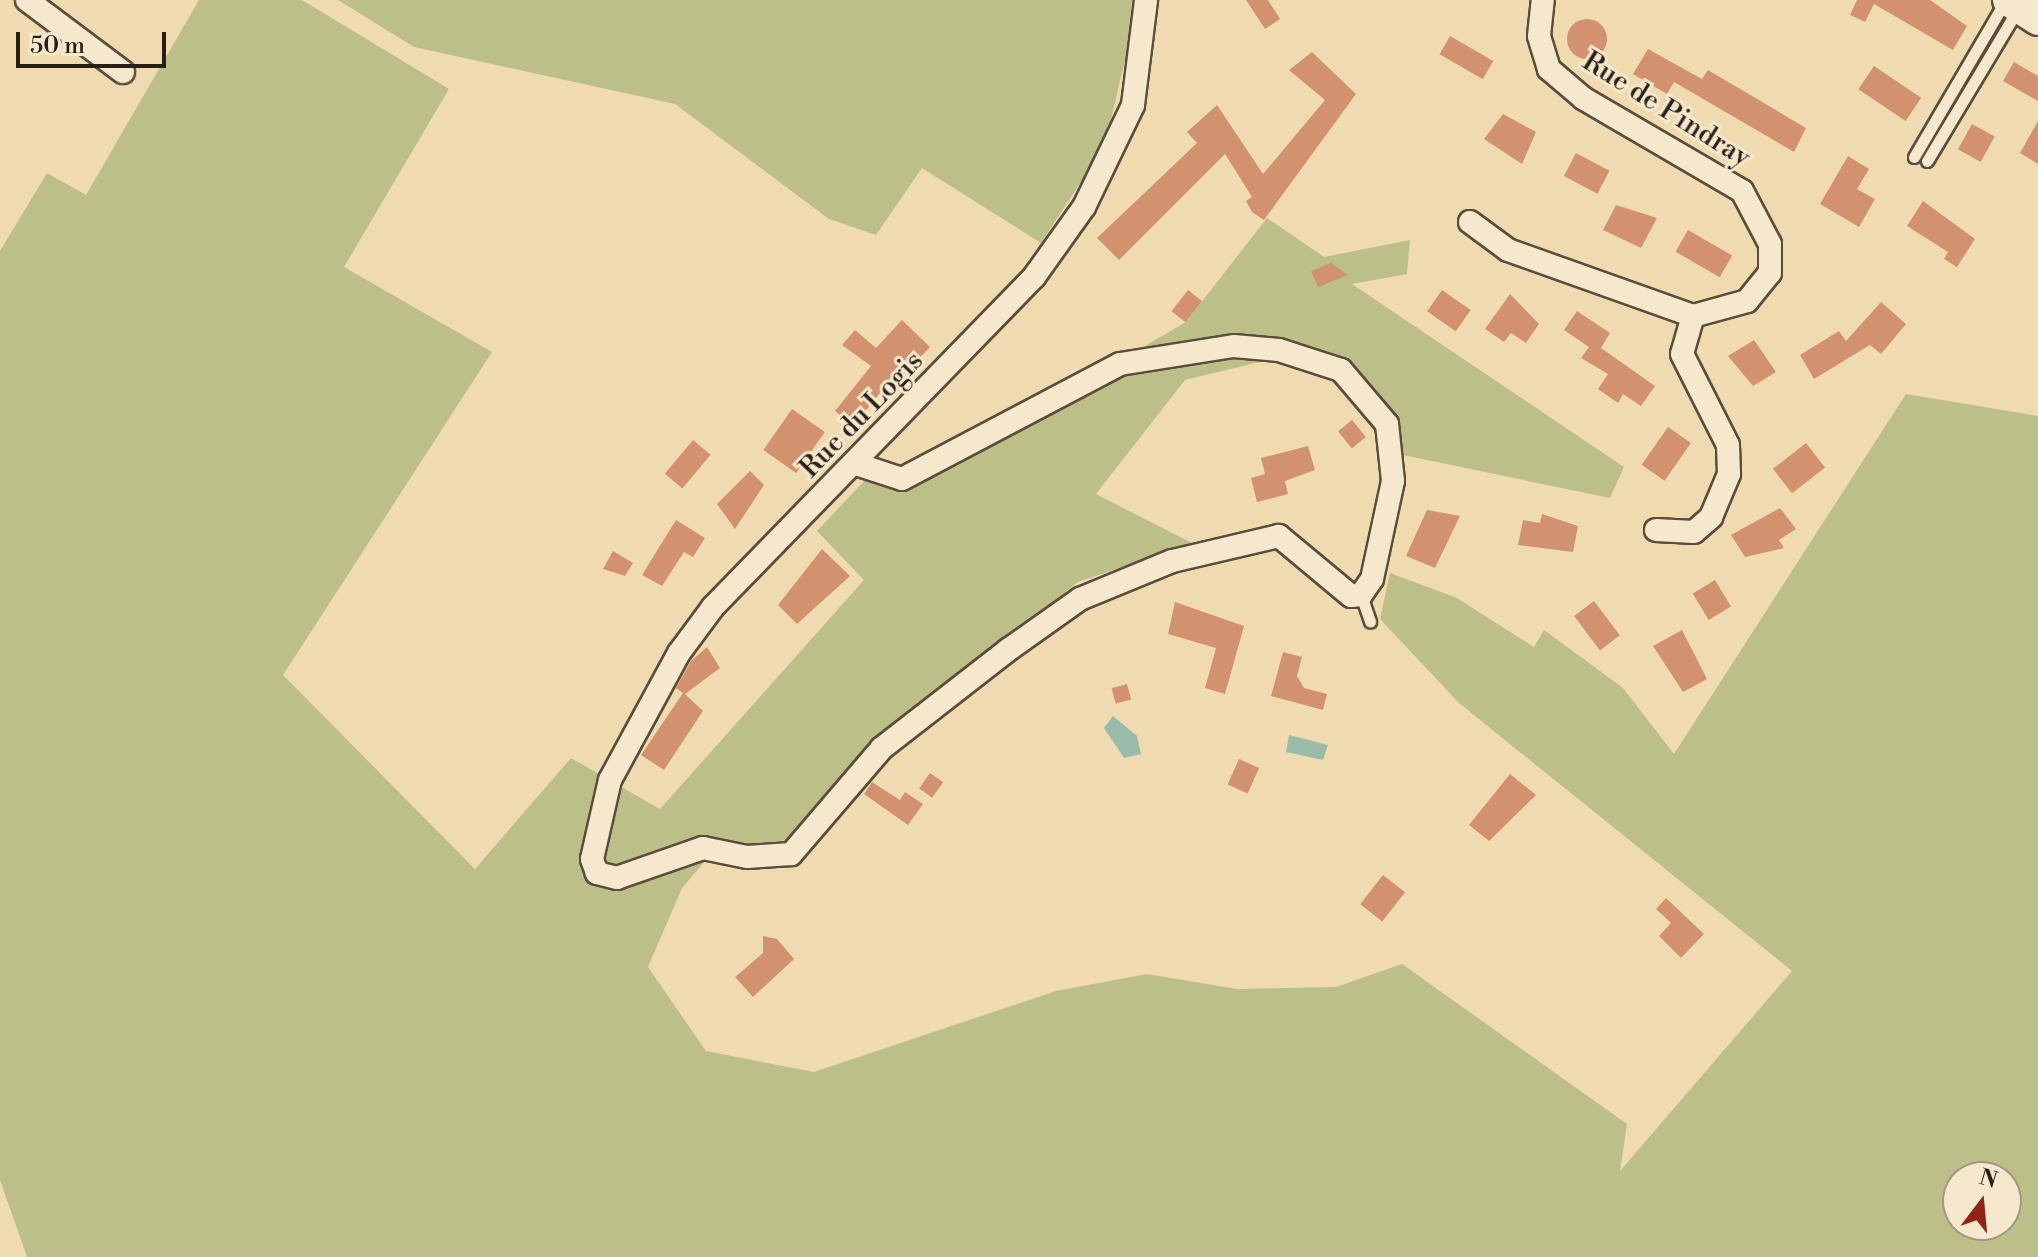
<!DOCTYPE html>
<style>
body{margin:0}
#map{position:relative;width:2038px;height:1257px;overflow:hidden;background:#f0dbb1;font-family:"Libre Bodoni",serif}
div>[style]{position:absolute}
.green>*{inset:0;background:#bdbf89}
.water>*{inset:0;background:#9abbaa}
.building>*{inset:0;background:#d3926f;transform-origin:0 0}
.round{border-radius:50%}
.roads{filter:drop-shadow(2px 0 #5a4d3e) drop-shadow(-2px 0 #5a4d3e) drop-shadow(0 2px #5a4d3e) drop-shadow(0 -2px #5a4d3e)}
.lane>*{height:11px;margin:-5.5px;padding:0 5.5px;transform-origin:5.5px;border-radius:5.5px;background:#f5e8cc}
.street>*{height:22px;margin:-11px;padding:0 11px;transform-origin:11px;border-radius:11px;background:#f5e8cc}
.secondary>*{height:32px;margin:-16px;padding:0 16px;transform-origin:16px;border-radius:16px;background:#f5e8cc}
span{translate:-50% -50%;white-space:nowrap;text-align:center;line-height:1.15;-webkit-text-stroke:6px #f5e8cc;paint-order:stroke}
.street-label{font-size:28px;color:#281e18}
.north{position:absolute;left:1942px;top:1161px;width:80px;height:80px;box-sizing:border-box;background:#f5e8cc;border:2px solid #a39784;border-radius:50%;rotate:16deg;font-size:22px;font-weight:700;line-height:32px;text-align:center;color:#281e18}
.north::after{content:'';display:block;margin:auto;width:28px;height:36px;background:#8f2418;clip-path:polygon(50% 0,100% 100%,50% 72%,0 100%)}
.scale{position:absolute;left:16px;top:32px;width:150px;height:36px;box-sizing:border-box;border:4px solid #281e18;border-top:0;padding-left:10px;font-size:24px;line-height:28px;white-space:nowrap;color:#281e18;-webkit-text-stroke:6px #f5e8cc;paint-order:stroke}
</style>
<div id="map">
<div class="green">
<i style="clip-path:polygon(evenodd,199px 0,302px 0,449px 89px,344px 267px,492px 352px,283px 675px,475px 869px,571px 758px,660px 809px,864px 580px,817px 531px,865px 480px,904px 487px,1186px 322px,1267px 218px,1324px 257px,1410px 240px,1407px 274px,1352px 284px,1624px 467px,1610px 498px,1393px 453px,1338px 379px,1276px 358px,1185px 380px,1096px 494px,1192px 543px,1078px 582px,875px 746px,797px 835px,764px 848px,719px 845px,682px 888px,648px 967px,706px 1051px,814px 1072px,1056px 991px,1147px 974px,1237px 989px,1336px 987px,1402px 964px,1627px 1124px,1620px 1171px,1792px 971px,1459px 703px,1380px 619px,1390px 573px,1457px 598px,1534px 647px,1544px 630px,1623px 688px,1674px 754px,1906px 394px,2038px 416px,2038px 1257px,27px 1257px,0 1180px,0 251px,47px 173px,86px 195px,199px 0,1958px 1177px,2006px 1177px,2006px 1225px,1958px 1225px,1958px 1177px)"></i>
<i style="clip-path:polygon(338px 0,1139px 0,1105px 145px,1041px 243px,922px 168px,876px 235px,829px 219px,675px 104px,414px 47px)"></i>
</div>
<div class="water">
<i style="clip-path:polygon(1113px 716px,1137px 736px,1141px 754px,1124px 758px,1104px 728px)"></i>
<i style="clip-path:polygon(1289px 735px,1328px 745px,1323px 760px,1286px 752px)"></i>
</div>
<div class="building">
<i style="clip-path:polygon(1246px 0,1268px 0,1280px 19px,1265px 29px)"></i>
<i style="clip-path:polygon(1857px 0,1930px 0,1967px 26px,1953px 50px,1874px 4px,1865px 22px,1850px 15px)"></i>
<i class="round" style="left:1567px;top:19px;width:40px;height:40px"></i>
<i style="left:1450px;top:36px;width:50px;height:21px;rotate:30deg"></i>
<i style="clip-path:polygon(1648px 49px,1702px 79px,1708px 70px,1806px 128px,1794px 152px,1674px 82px,1667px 94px,1633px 74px)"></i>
<i style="clip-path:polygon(1312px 52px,1356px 94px,1264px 220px,1252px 212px,1246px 201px,1252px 197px,1225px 154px,1119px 260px,1097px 238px,1197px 143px,1187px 132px,1217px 105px,1263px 174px,1325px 100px,1289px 70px)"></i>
<i style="clip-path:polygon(2014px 62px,2038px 76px,2038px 101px,2003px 81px)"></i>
<i style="left:1874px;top:66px;width:57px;height:28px;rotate:34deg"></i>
<i style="clip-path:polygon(1503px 114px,1536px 132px,1522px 164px,1484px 139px)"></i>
<i style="clip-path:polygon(2038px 121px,2038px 164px,2020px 153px)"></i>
<i style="left:1972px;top:124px;width:26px;height:29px;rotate:29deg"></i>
<i style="left:1576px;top:153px;width:38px;height:26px;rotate:28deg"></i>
<i style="clip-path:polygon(1848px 156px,1869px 169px,1857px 189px,1875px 199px,1859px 227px,1820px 204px)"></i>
<i style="clip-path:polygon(1923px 201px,1975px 239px,1957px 267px,1944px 259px,1948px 252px,1907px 226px)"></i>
<i style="clip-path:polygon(1616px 205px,1657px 218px,1641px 248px,1603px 230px)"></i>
<i style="left:1688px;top:230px;width:51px;height:25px;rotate:30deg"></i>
<i style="clip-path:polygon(1331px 263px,1348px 275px,1318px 287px,1311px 271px)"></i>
<i style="left:1188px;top:290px;width:18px;height:27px;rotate:38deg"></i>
<i style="left:1442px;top:290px;width:35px;height:26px;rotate:35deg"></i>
<i style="clip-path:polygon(1510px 294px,1539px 324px,1526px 343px,1511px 333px,1504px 342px,1485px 329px)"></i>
<i style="clip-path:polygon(1881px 302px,1906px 324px,1881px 354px,1870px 345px,1814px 379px,1800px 355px,1839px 331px,1846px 341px)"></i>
<i style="clip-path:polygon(1577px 311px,1610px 333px,1601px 348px,1655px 386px,1641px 406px,1623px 394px,1618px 403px,1598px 389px,1608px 374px,1581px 358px,1589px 347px,1564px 330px)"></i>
<i style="clip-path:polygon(902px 320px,930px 347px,904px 375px,899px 370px,853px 426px,835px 411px,871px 366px,842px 345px,855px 330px,876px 348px)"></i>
<i style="clip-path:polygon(1754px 340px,1776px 372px,1753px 386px,1728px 356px)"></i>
<i style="left:792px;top:409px;width:40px;height:50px;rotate:35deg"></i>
<i style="left:1352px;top:420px;width:22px;height:18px;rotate:51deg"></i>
<i style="left:1668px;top:427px;width:28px;height:46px;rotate:35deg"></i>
<i style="left:693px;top:440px;width:23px;height:44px;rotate:40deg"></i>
<i style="left:1806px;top:443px;width:31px;height:42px;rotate:52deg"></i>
<i style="clip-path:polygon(1308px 446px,1315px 470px,1285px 481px,1288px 494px,1257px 502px,1251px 478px,1265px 474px,1261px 458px)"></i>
<i style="clip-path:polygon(750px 471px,764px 485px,735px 529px,717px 504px)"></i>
<i style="clip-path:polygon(1780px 508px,1796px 529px,1779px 540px,1784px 548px,1745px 557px,1731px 535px)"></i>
<i style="clip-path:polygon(1427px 510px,1460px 516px,1435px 568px,1406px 556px)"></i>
<i style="clip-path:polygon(1542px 514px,1578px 526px,1573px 552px,1518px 545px,1523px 520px,1540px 523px)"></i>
<i style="clip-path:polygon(676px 520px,705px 538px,693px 557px,684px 552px,662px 586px,642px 575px)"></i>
<i style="clip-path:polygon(822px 549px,850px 576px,797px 624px,778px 605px)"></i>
<i style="clip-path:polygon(613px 551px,633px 563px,625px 576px,603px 569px)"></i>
<i style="left:1715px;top:580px;width:31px;height:26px;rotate:59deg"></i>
<i style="left:1594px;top:601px;width:43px;height:25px;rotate:53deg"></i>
<i style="clip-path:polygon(1175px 602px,1244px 626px,1225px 694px,1205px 688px,1216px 648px,1168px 634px)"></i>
<i style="clip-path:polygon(1682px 630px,1707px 679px,1683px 692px,1653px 646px)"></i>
<i style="clip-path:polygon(707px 647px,720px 668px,685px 694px,703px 711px,664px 770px,641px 755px,683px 693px,676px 688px,691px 661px)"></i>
<i style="clip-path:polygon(1283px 652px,1302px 657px,1297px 676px,1304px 688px,1327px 694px,1323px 710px,1271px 696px)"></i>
<i style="left:1127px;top:684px;width:16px;height:16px;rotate:75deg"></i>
<i style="left:1239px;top:759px;width:22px;height:28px;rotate:24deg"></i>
<i style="left:930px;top:773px;width:16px;height:19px;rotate:35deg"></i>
<i style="clip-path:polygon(1510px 774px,1536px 795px,1489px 841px,1469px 825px)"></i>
<i style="clip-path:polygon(872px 782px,900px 800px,905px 792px,923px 804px,908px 825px,864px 794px)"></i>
<i style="left:1383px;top:875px;width:28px;height:37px;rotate:38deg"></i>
<i style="clip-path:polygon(1666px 898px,1704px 934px,1681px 958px,1659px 936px,1671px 923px,1656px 909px)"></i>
<i style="clip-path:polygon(763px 936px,777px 939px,794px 959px,753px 997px,735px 977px,763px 953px)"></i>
</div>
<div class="roads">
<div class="lane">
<i style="left:1914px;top:157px;width:181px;rotate:-59.7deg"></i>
<i style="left:1927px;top:161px;width:179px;rotate:-59.1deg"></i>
<i style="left:1361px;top:595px;width:28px;rotate:71deg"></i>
</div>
<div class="street">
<i style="left:27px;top:0;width:120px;rotate:36.9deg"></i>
<i style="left:1470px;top:222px;width:47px;rotate:36.4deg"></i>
<i style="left:1508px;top:250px;width:196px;rotate:19.6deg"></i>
<i style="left:1693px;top:316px;width:56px;rotate:-15.5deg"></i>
<i style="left:1747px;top:301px;width:36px;rotate:-51deg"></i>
<i style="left:1770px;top:273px;width:29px;rotate:-90deg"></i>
<i style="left:1770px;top:244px;width:60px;rotate:-117.8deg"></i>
<i style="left:1742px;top:191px;width:184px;rotate:-149.7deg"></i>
<i style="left:1583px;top:98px;width:45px;rotate:-139.5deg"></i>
<i style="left:1549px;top:69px;width:34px;rotate:-107deg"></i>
<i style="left:1539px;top:36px;width:36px;rotate:-84deg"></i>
<i style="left:856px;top:464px;width:48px;rotate:18.1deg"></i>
<i style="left:902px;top:479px;width:246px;rotate:-27.8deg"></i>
<i style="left:1120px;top:364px;width:115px;rotate:-9deg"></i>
<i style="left:1234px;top:346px;width:45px;rotate:5.1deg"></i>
<i style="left:1279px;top:350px;width:65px;rotate:17.9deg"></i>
<i style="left:1341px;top:370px;width:71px;rotate:49.6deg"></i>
<i style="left:1387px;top:424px;width:57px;rotate:84deg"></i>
<i style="left:1393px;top:481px;width:100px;rotate:102.1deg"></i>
<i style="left:1372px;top:579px;width:19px;rotate:125deg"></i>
<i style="left:1361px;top:595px;width:10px;rotate:174deg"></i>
<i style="left:1351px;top:596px;width:94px;rotate:-140.2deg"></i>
<i style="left:1279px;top:536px;width:110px;rotate:166.8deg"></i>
<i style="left:1172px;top:561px;width:100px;rotate:157.6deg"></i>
<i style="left:1080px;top:599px;width:88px;rotate:144.7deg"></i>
<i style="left:1008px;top:650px;width:160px;rotate:142.1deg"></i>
<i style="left:882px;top:748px;width:140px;rotate:130.6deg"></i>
<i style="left:791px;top:854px;width:44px;rotate:176.1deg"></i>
<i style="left:747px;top:857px;width:45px;rotate:-168.4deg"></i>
<i style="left:703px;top:848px;width:91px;rotate:160.8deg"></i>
<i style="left:617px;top:878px;width:21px;rotate:-166deg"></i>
<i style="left:597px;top:873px;width:15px;rotate:-110deg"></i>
<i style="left:592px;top:859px;width:81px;rotate:-77.2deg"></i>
<i style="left:610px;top:780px;width:145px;rotate:-61.5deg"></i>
<i style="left:679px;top:653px;width:57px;rotate:-53.5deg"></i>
<i style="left:713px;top:607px;width:460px;rotate:-45.8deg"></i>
<i style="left:1034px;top:277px;width:86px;rotate:-54.5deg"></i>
<i style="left:1084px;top:207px;width:113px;rotate:-64.3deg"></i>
<i style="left:1133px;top:105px;width:106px;rotate:-82.9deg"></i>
<i style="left:1656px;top:530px;width:38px;rotate:3deg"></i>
<i style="left:1694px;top:532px;width:23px;rotate:-41deg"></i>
<i style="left:1711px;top:517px;width:47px;rotate:-67.3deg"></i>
<i style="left:1729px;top:474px;width:29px;rotate:-92deg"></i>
<i style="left:1728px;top:445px;width:102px;rotate:-116.8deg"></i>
<i style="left:1682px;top:354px;width:40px;rotate:-74deg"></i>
</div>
<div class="secondary">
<i style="left:2009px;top:0;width:35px;rotate:33deg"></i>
</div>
</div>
<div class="street-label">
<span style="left:1666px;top:110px;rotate:32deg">Rue de Pindray</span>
<span style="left:862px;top:415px;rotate:-46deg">Rue du Logis</span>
</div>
<div class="north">N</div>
<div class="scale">50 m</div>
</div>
